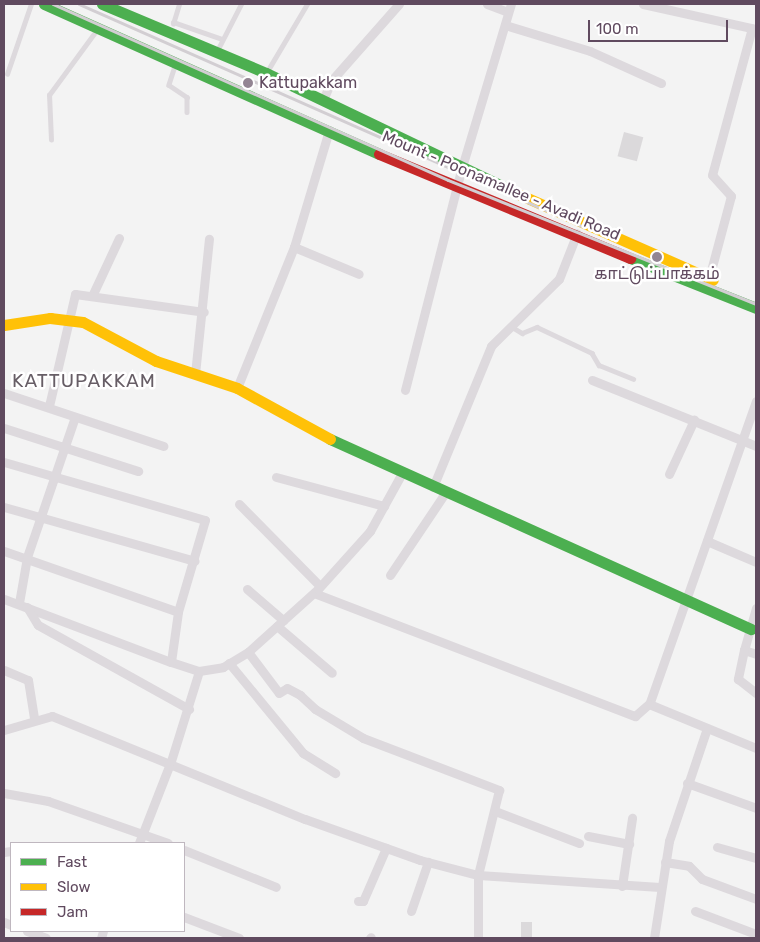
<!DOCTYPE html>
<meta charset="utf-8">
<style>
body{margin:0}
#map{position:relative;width:760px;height:942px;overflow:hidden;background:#f3f3f3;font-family:Rubik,"Noto Sans Tamil",sans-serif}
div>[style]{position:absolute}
.building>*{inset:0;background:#dbd9db;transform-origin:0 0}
.lane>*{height:4.5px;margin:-2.25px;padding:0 2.25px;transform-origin:2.25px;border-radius:2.25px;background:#ddd9dd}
.street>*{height:9px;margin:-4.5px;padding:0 4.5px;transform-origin:4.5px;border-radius:4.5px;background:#ddd9dd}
.fast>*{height:11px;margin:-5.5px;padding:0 5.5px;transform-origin:5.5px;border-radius:5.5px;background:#4caf50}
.slow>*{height:11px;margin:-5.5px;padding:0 5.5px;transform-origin:5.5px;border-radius:5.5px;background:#ffc107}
.jam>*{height:11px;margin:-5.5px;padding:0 5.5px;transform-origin:5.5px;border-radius:5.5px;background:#c62828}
.rail>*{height:2.5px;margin:-1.25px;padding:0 1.25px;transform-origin:1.25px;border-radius:1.25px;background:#d2ced2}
.dots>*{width:14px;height:14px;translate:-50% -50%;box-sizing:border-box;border:2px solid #fff;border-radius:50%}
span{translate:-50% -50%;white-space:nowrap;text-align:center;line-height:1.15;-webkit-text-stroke:5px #fff;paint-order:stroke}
.poi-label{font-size:16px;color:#604a5f}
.left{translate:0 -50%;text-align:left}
.street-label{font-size:16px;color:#604a5f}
.quarter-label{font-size:19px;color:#675e66;letter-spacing:1px}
.frame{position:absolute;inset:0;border:5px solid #604a5f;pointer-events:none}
.legend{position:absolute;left:10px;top:842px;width:175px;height:90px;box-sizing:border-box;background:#fff;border:1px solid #bfb7bf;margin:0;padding:6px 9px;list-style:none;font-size:15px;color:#604a5f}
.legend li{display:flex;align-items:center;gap:10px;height:25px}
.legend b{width:25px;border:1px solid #bfb7bf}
.scale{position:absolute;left:588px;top:20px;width:140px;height:22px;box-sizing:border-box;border:2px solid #604a5f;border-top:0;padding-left:6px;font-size:15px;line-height:18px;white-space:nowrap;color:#604a5f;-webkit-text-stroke:4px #fff;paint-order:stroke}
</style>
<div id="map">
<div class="building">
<i style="left:624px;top:132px;width:20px;height:25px;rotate:15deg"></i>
<i style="left:521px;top:922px;width:11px;height:16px"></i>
</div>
<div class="lane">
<i style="left:173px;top:22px;width:52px;rotate:19.1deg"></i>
<i style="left:173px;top:24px;width:21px;rotate:-73deg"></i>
<i style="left:218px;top:49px;width:51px;rotate:-62.9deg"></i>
<i style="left:175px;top:66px;width:20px;rotate:108deg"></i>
<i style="left:169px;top:85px;width:22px;rotate:34deg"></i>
<i style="left:187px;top:97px;width:15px;rotate:90deg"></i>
<i style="left:268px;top:70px;width:77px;rotate:-59.4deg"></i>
<i style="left:7px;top:74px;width:74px;rotate:-71.1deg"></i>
<i style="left:51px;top:140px;width:45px;rotate:-92.5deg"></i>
<i style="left:49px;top:95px;width:79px;rotate:-53.7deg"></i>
<i style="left:512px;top:327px;width:12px;rotate:31deg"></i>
<i style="left:522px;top:333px;width:16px;rotate:-22deg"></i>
<i style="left:537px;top:327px;width:61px;rotate:25.3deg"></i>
<i style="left:592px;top:353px;width:14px;rotate:60deg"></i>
<i style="left:599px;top:365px;width:37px;rotate:22deg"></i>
</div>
<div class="street">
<i style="left:487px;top:4px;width:22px;rotate:21deg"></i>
<i style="left:643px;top:4px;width:116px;rotate:12.5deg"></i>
<i style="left:505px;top:25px;width:89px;rotate:17deg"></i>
<i style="left:590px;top:51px;width:78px;rotate:24.3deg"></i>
<i style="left:323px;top:100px;width:21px;rotate:-67deg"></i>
<i style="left:331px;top:81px;width:103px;rotate:-48.6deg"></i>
<i style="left:294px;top:247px;width:70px;rotate:22.6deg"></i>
<i style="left:709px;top:278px;width:85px;rotate:-75deg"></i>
<i style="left:731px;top:196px;width:28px;rotate:-132deg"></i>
<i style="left:712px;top:175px;width:152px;rotate:-74.8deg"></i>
<i style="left:92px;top:296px;width:64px;rotate:-65deg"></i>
<i style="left:195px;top:374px;width:136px;rotate:-84.1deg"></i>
<i style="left:592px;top:380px;width:177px;rotate:21.9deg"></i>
<i style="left:237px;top:388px;width:152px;rotate:-68deg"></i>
<i style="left:294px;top:247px;width:122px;rotate:-73.3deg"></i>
<i style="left:405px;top:390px;width:230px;rotate:-75.7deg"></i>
<i style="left:462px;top:167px;width:170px;rotate:-73.3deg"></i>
<i style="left:4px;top:393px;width:168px;rotate:18.4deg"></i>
<i style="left:756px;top:401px;width:321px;rotate:109.4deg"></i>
<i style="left:649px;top:704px;width:116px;rotate:22.4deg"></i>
<i style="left:49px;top:406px;width:115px;rotate:-76.9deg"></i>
<i style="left:75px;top:294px;width:130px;rotate:7.9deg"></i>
<i style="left:4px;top:428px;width:141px;rotate:17.8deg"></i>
<i style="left:4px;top:462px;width:209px;rotate:16.1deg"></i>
<i style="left:205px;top:520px;width:96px;rotate:106.4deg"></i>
<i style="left:669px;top:474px;width:60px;rotate:-65.2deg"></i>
<i style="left:276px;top:477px;width:112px;rotate:15deg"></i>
<i style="left:433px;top:487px;width:152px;rotate:-67.6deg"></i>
<i style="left:491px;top:346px;width:95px;rotate:-44.6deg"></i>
<i style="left:559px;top:279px;width:49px;rotate:-68.6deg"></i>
<i style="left:239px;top:504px;width:115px;rotate:45.4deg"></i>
<i style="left:4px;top:507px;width:198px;rotate:15.8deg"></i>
<i style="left:707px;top:541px;width:53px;rotate:23.2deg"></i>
<i style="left:4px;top:551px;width:184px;rotate:19.3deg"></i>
<i style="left:178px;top:612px;width:50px;rotate:98deg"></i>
<i style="left:171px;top:662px;width:29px;rotate:18deg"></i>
<i style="left:390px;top:575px;width:99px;rotate:-56.1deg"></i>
<i style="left:247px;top:589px;width:48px;rotate:40.7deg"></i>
<i style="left:314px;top:593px;width:344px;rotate:21deg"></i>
<i style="left:635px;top:716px;width:18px;rotate:-41deg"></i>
<i style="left:4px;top:599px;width:178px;rotate:20.7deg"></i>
<i style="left:19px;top:603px;width:47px;rotate:-80.1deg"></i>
<i style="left:27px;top:557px;width:148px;rotate:-71.1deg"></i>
<i style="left:27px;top:607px;width:21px;rotate:59deg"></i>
<i style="left:38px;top:625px;width:173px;rotate:29.1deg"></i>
<i style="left:756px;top:608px;width:44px;rotate:105.9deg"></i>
<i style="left:744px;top:650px;width:13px;rotate:18deg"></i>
<i style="left:277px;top:626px;width:72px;rotate:40.5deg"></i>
<i style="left:744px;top:650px;width:30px;rotate:102deg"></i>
<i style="left:738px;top:679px;width:23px;rotate:38deg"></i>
<i style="left:248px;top:652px;width:51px;rotate:52.9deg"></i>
<i style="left:279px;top:693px;width:9px;rotate:-32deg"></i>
<i style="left:287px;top:688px;width:15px;rotate:28deg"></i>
<i style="left:300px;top:695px;width:21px;rotate:43deg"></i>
<i style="left:315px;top:709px;width:56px;rotate:31.1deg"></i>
<i style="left:363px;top:738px;width:146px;rotate:20.9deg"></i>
<i style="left:499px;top:790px;width:88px;rotate:103.9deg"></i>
<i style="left:478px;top:875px;width:63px;rotate:90deg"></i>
<i style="left:229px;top:663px;width:117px;rotate:50.6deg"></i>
<i style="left:303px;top:753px;width:38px;rotate:32deg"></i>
<i style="left:4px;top:670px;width:26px;rotate:23deg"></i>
<i style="left:28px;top:680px;width:38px;rotate:81deg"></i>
<i style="left:4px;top:730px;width:50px;rotate:-16.3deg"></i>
<i style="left:52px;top:716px;width:273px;rotate:22.2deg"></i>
<i style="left:305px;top:819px;width:122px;rotate:19.6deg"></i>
<i style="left:420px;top:860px;width:60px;rotate:14.5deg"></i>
<i style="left:478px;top:875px;width:182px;rotate:3.8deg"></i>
<i style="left:687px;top:783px;width:73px;rotate:19.9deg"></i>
<i style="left:4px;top:793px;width:45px;rotate:10.3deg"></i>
<i style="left:48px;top:801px;width:127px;rotate:19.3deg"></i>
<i style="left:495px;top:811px;width:90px;rotate:20.9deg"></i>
<i style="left:588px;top:836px;width:42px;rotate:11deg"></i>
<i style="left:139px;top:843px;width:88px;rotate:-68.7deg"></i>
<i style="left:171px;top:761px;width:94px;rotate:-72.7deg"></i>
<i style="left:199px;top:671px;width:24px;rotate:-9deg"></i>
<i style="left:223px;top:667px;width:29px;rotate:-31deg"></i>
<i style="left:248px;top:652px;width:94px;rotate:-42deg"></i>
<i style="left:318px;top:589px;width:78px;rotate:-48.1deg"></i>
<i style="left:370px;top:531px;width:66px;rotate:-61.1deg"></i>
<i style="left:717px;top:847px;width:41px;rotate:15.8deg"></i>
<i style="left:184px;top:850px;width:99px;rotate:21.9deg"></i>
<i style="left:4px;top:852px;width:7px;rotate:-8deg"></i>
<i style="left:665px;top:862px;width:24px;rotate:9deg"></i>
<i style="left:689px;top:866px;width:18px;rotate:45deg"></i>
<i style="left:702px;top:879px;width:58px;rotate:20.3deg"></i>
<i style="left:622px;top:886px;width:69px;rotate:-81.6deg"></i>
<i style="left:358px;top:901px;width:5px"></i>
<i style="left:363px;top:901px;width:58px;rotate:-66.5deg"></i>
<i style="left:411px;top:911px;width:52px;rotate:-70.9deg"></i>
<i style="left:695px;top:911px;width:65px;rotate:20.7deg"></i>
<i style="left:184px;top:917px;width:59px;rotate:20.9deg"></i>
<i style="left:4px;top:922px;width:8px;rotate:23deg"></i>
<i style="left:27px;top:931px;width:20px;rotate:20deg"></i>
<i style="left:101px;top:938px;width:7px;rotate:-74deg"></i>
<i style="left:370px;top:938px;width:1px;rotate:-45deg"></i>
<i style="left:654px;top:938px;width:98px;rotate:-81.2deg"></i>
<i style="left:669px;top:841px;width:119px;rotate:-71.4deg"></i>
</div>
<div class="fast">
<i style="left:44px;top:4px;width:367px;rotate:24.1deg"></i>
<i style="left:102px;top:4px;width:178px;rotate:22.8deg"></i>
<i style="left:266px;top:73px;width:277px;rotate:25.6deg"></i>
<i style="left:630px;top:258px;width:136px;rotate:21.6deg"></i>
<i style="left:330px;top:439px;width:462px;rotate:24.3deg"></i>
</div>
<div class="slow">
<i style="left:516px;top:193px;width:215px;rotate:23.8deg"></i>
<i style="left:4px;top:325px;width:47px;rotate:-8.7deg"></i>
<i style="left:50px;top:318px;width:33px;rotate:7deg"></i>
<i style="left:83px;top:322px;width:83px;rotate:28.1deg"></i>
<i style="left:156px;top:361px;width:85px;rotate:18.4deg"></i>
<i style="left:237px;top:388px;width:106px;rotate:28.7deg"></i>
</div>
<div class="jam">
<i style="left:379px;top:154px;width:272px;rotate:22.5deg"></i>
</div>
<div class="rail">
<i style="left:53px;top:4px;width:432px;rotate:24deg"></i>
<i style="left:448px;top:180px;width:332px;rotate:21.9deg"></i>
<i style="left:79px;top:4px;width:552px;rotate:23.83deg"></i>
</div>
<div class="dots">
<i style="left:248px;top:83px;background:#938593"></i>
<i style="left:657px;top:257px;background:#938593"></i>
</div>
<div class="poi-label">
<span class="left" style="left:259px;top:83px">Kattupakkam</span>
<span style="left:657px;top:274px">காட்டுப்பாக்கம்</span>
</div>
<div class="street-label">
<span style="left:501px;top:186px;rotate:23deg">Mount - Poonamallee - Avadi Road</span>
</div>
<div class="quarter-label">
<span style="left:84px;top:381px">KATTUPAKKAM</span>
</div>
<div class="frame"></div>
<ul class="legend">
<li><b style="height:6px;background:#4caf50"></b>Fast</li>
<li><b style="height:6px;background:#ffc107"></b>Slow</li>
<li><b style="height:6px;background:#c62828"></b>Jam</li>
</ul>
<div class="scale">100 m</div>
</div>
